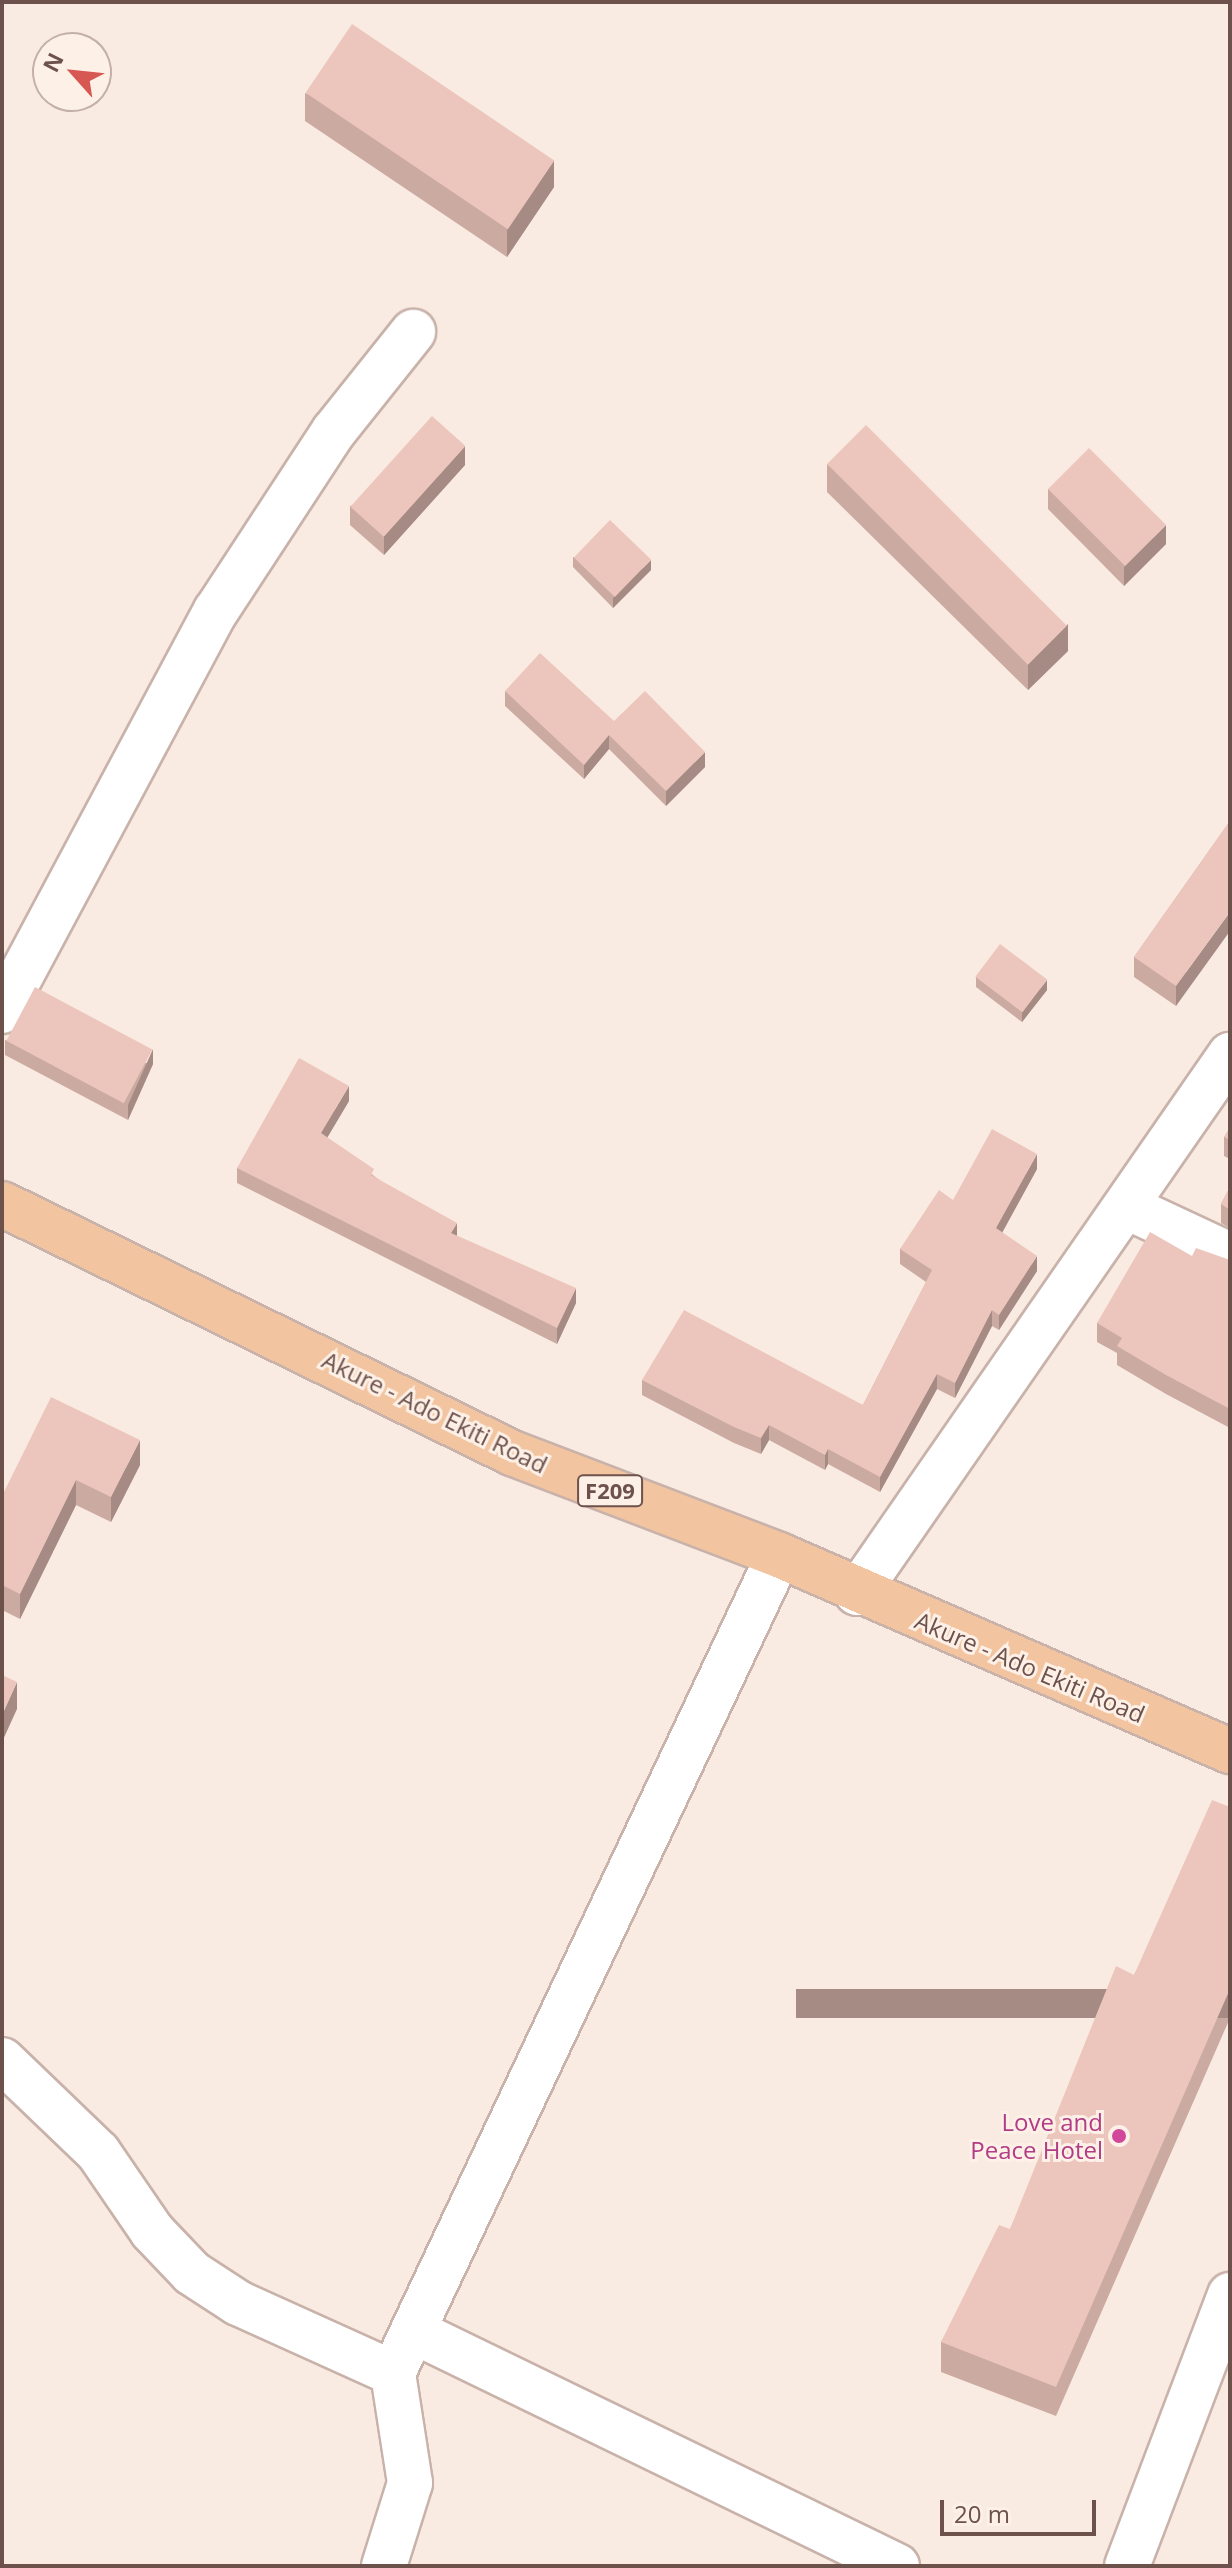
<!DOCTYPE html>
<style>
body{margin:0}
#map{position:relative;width:1232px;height:2568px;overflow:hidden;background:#f9ebe1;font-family:"Open Sans",sans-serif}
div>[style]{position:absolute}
.roads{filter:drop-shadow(2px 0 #c8b2aa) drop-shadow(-2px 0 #c8b2aa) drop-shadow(0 2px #c8b2aa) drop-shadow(0 -2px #c8b2aa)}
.minor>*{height:44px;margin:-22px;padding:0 22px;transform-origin:22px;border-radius:22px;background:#fff}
.major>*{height:44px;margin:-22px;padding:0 22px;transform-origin:22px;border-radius:22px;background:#f2c4a0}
.wall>*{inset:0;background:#cbaaa2}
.shaded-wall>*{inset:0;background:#a58b84;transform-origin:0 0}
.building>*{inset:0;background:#ecc6bc;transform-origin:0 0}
.dots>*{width:22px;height:22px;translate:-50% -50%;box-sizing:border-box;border:4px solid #fdf0e7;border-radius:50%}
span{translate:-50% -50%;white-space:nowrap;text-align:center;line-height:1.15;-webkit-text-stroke:6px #fdf0e7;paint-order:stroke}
.shield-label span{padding:2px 6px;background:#fdf0e7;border:2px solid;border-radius:6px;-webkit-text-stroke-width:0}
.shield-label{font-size:22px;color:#6d514b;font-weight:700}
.street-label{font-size:24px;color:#6d514b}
.hotel-label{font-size:24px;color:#b23c85}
.right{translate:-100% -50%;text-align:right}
.frame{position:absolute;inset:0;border:4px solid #6d514b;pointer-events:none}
.north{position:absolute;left:32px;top:32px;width:80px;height:80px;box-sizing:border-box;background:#fdf0e7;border:2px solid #c3b0a9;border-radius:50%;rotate:297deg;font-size:22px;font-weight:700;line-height:32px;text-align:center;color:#6d514b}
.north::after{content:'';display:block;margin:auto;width:28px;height:36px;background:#d75752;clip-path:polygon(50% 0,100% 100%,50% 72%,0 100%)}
.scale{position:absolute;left:940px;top:2500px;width:156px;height:36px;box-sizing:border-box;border:4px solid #6d514b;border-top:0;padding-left:10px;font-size:24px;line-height:28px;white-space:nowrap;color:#6d514b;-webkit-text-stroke:6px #fdf0e7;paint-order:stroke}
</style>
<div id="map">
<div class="roads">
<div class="minor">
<i style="left:2px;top:1011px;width:454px;rotate:-61.9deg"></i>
<i style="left:216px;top:611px;width:215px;rotate:-56.8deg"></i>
<i style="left:334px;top:431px;width:127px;rotate:-51.4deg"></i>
<i style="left:1127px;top:1207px;width:114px;rotate:25deg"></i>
<i style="left:857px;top:1593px;width:655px;rotate:-55.27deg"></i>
<i style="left:2px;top:2060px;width:133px;rotate:43.8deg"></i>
<i style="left:98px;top:2152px;width:96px;rotate:55.6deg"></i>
<i style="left:152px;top:2231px;width:58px;rotate:46.4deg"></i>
<i style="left:192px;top:2273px;width:55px;rotate:33.1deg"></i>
<i style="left:238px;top:2303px;width:170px;rotate:24.3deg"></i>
<i style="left:413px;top:2331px;width:538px;rotate:25.9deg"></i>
<i style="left:384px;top:2566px;width:87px;rotate:-72.6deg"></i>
<i style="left:410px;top:2483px;width:111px;rotate:-98.8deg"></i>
<i style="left:393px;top:2373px;width:904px;rotate:-64.74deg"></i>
<i style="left:1127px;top:2566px;width:290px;rotate:-69.2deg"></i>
</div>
<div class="major">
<i style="left:2px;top:1204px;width:568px;rotate:26.02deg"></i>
<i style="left:512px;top:1453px;width:286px;rotate:20.9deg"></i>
<i style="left:779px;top:1555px;width:492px;rotate:23.5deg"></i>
</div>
</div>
<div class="wall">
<i style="clip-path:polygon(305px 93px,554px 187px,507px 257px,305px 121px)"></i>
<i style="clip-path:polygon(827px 464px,1068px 651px,1028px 690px,827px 492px)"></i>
<i style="clip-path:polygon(465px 465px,384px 555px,350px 525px,350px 506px)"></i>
<i style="clip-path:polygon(1048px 489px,1166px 544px,1124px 586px,1048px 509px)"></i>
<i style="clip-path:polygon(573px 557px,651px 570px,613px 608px,573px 567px)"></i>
<i style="clip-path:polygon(505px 691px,614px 721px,705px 767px,666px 806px,609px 749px,584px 779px,505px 706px)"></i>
<i style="clip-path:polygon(1230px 821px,1176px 1006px,1134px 977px,1134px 957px)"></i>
<i style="clip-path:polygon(976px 977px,1047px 990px,1022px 1022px,976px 987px)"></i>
<i style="clip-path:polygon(5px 1040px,153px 1064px,128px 1120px,5px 1055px)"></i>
<i style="clip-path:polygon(349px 1101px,327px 1138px,374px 1176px,457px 1236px,576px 1303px,557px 1344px,237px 1183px,237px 1168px)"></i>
<i style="clip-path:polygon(1230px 1128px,1230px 1159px,1224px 1156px,1224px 1137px)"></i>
<i style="clip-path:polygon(1037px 1169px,1002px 1232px,1037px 1271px,999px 1330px,992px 1326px,955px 1398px,937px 1389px,880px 1492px,828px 1464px,825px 1470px,769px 1440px,761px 1454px,734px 1443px,642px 1395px,642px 1380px,863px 1405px,926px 1282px,900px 1264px,900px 1249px,953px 1200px)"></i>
<i style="clip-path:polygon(1230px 1187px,1230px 1228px,1221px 1223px,1221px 1204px)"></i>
<i style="clip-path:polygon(1192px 1256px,1230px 1260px,1230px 1428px,1166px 1394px,1117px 1365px,1117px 1353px,1097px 1342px,1097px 1323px)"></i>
<i style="clip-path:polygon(140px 1465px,111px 1522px,76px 1505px,20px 1619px,2px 1610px,2px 1496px)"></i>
<i style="clip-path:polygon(1230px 1807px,1230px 2018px,1056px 2416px,941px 2372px,941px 2342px,1010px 2229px,1134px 1975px)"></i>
</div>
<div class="shaded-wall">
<i style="clip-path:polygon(554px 160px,554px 187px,507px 257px,507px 230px)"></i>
<i style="clip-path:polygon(465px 446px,465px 465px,384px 555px,384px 536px)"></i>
<i style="clip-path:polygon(1166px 525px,1166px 544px,1124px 586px,1124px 567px)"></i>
<i style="clip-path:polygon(651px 560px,651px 570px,613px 608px,613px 598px)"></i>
<i style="clip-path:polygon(1068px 624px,1068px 651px,1028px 690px,1028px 663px)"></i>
<i style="clip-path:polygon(609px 735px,609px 749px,584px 779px,584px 765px)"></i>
<i style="clip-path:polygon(705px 752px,705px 767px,666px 806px,666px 791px)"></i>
<i style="clip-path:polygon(1230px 912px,1230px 931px,1176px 1006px,1176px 986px)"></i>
<i style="clip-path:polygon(1047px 980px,1047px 990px,1022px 1022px,1022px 1012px)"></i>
<i style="clip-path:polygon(153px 1049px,153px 1064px,128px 1120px,128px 1105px)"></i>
<i style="clip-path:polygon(349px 1086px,349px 1101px,321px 1148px,321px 1133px)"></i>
<i style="clip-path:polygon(1037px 1154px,1037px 1169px,996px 1244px,996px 1228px)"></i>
<i style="clip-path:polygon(457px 1223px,457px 1238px,451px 1233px)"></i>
<i style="clip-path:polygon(1037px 1256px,1037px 1271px,999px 1330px,999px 1315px)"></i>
<i style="clip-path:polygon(576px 1288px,576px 1303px,557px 1344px,557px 1328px)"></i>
<i style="clip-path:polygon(992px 1310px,992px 1326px,955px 1398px,955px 1383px)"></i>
<i style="clip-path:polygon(937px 1374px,937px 1389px,880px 1492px,880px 1477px)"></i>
<i style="clip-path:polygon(769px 1425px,769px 1440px,761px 1454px,761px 1438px)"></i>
<i style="clip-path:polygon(140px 1440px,140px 1465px,111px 1522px,111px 1497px)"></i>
<i style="clip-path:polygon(828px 1449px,828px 1464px,825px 1470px,825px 1455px)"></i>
<i style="clip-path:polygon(76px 1480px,76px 1505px,20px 1619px,20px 1594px)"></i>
<i style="clip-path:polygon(17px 1682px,17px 1709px,2px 1742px,2px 1715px)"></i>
<i style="left:1230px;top:1989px;width:29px;height:434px;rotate:90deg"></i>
</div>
<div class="building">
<i style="left:352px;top:24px;width:244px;height:83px;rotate:34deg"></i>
<i style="left:432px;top:416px;width:45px;height:122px;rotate:42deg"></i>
<i style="left:866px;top:425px;width:284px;height:55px;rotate:45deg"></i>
<i style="left:1089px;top:448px;width:109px;height:58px;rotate:45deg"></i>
<i style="left:610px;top:520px;width:57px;height:52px;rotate:44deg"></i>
<i style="clip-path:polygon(540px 653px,614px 721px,645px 691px,705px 752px,666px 791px,609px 735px,584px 765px,505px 691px)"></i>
<i style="clip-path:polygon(1230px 821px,1230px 912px,1176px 986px,1134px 957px)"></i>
<i style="left:1000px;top:944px;width:59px;height:41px;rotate:37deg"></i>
<i style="left:35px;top:987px;width:133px;height:61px;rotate:28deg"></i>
<i style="clip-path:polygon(299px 1058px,349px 1086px,321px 1133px,374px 1169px,371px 1175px,457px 1223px,451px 1233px,576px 1288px,557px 1328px,237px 1168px)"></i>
<i style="clip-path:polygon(1230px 1128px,1230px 1140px,1224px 1137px)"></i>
<i style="clip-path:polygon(992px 1129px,1037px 1154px,996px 1228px,1037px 1256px,999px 1315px,992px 1310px,955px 1383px,937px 1374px,880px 1477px,828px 1449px,825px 1455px,769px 1425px,761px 1438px,734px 1427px,642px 1380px,684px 1310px,863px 1405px,932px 1270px,900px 1249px,939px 1190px,953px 1200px)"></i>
<i style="clip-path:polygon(1230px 1187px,1230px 1210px,1221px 1204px)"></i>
<i style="clip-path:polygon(1150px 1232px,1192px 1256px,1196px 1248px,1230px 1260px,1230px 1409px,1166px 1375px,1117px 1346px,1122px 1338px,1097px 1323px)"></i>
<i style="clip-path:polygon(51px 1397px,140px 1440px,111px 1497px,76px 1480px,20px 1594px,2px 1585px,2px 1496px)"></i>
<i style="clip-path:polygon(2px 1675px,17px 1682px,2px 1715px)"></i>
<i style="clip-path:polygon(1212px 1800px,1230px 1807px,1230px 1989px,1056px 2387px,941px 2342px,999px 2225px,1010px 2229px,1116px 1966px,1134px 1975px)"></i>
</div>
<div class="dots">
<i style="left:1119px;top:2136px;background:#d1479c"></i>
</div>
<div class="shield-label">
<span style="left:610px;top:1491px">F209</span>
</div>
<div class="street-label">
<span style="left:435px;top:1412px;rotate:26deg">Akure - Ado Ekiti Road</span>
<span style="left:1030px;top:1667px;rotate:23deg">Akure - Ado Ekiti Road</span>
</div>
<div class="hotel-label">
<span class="right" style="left:1103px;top:2136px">Love and<br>Peace Hotel</span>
</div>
<div class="frame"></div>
<div class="north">N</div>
<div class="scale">20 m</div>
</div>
